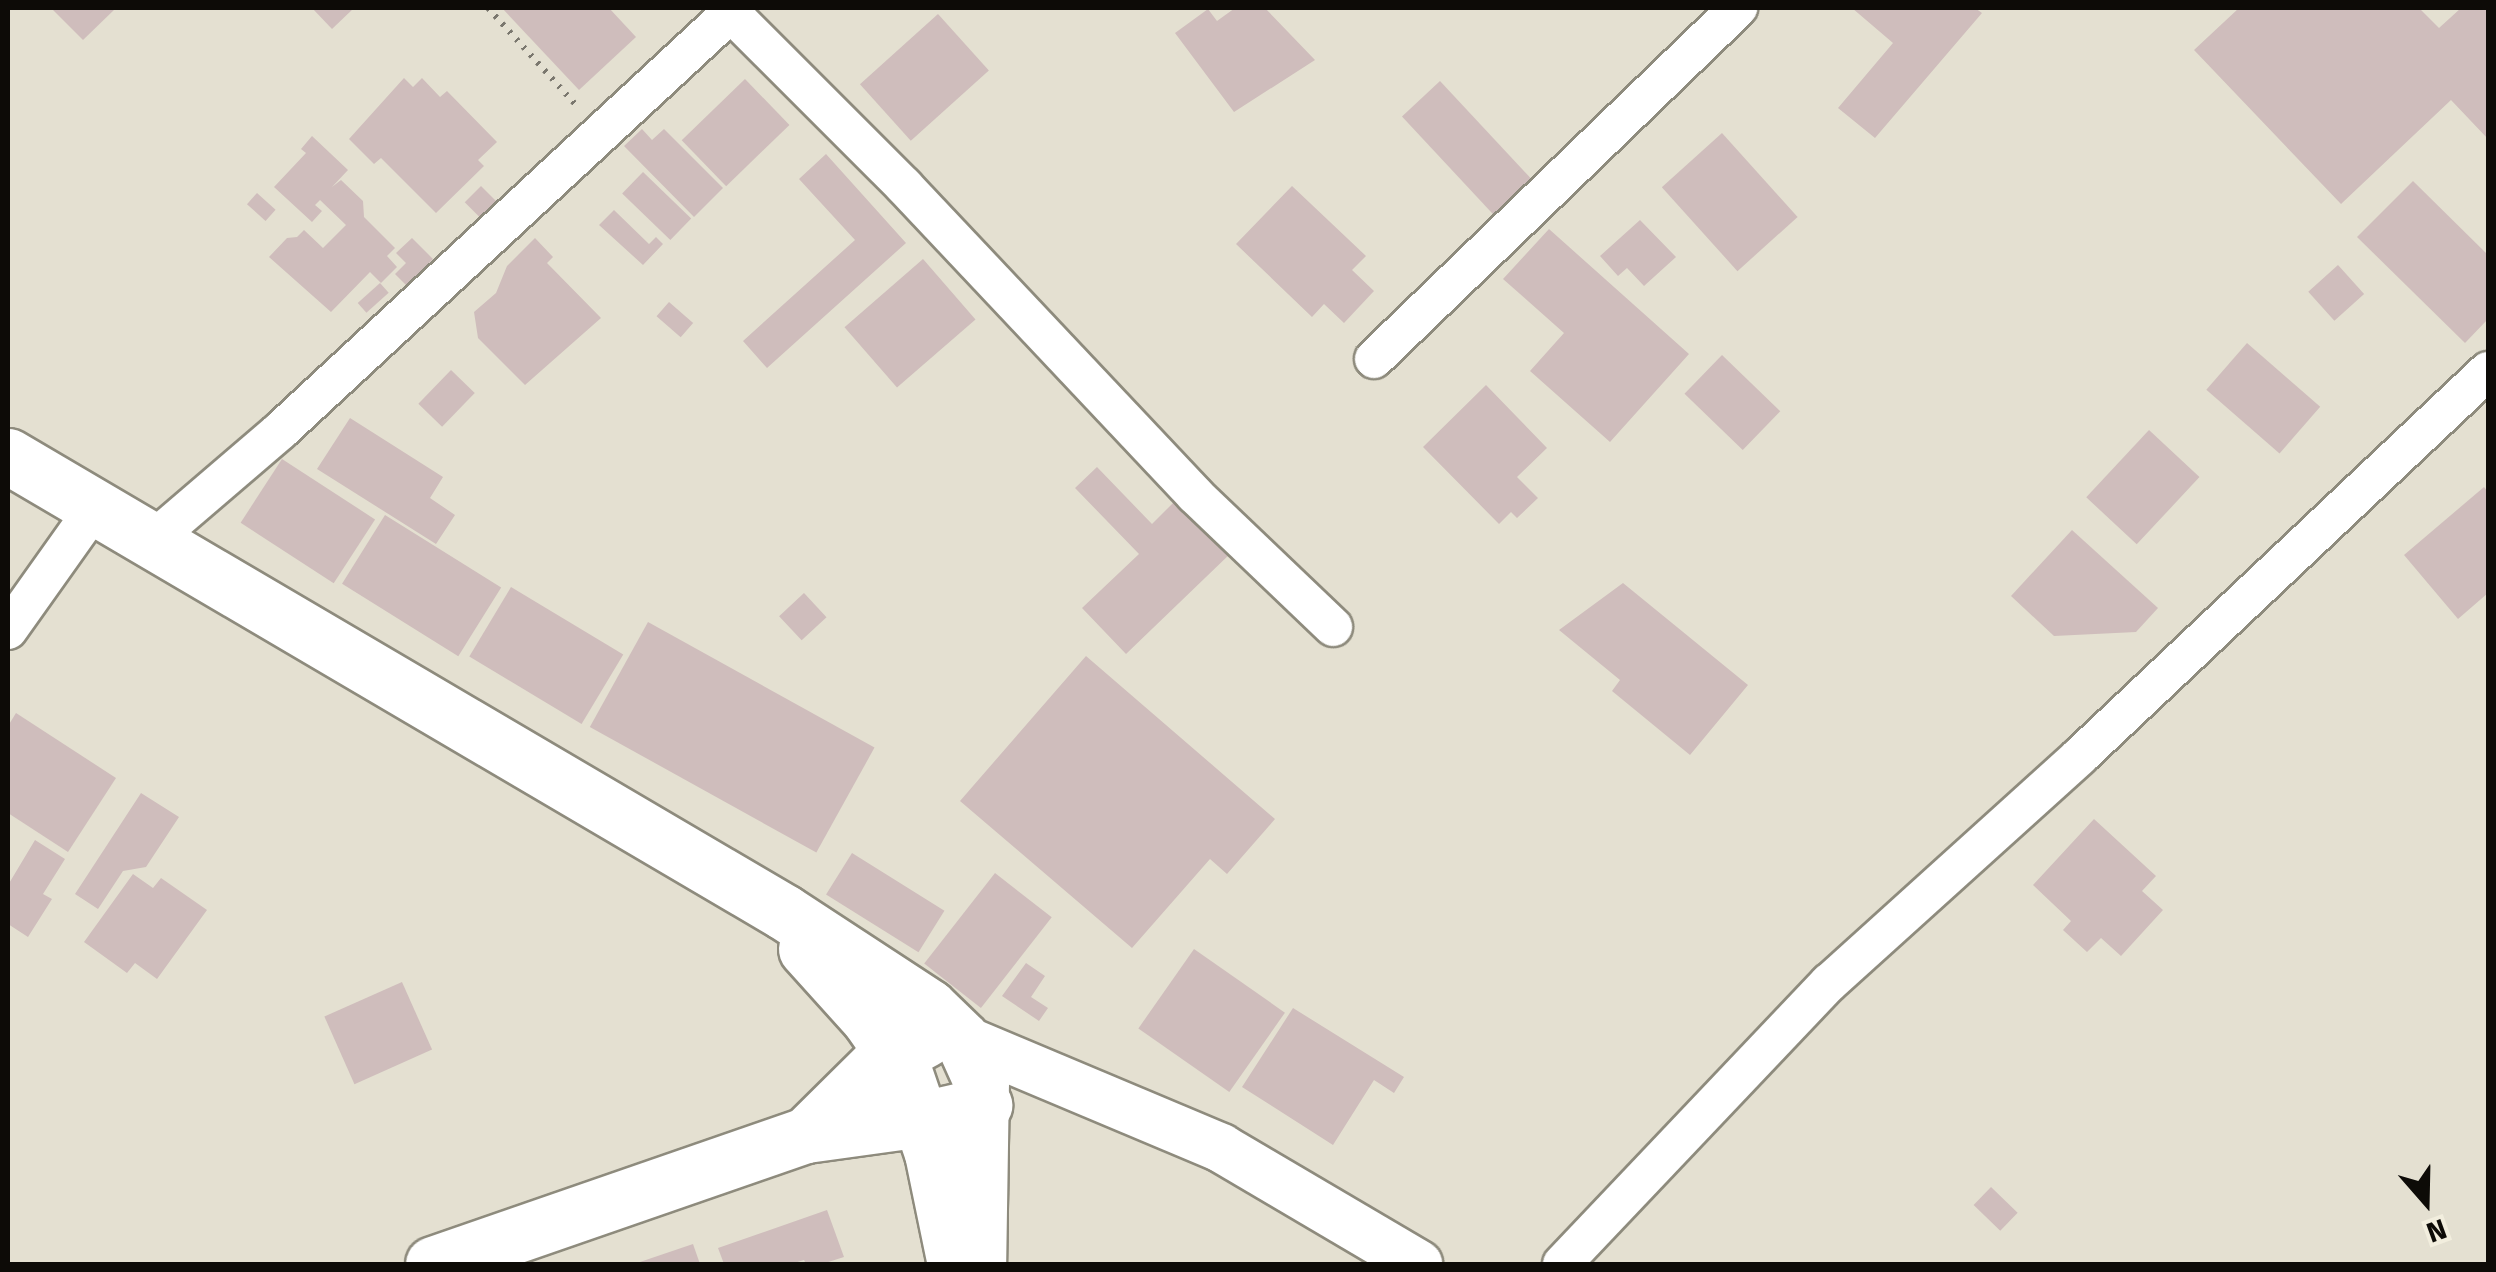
<!DOCTYPE html>
<style>
body{margin:0}
#map{position:relative;width:2496px;height:1272px;overflow:hidden;background:#e4e0d1;font-family:"Fira Sans",sans-serif}
div>[style]{position:absolute}
.building>*{inset:0;background:#cfbdbc;transform-origin:0 0}
.path>*{height:6px;margin-top:-3px;transform-origin:0;background:repeating-linear-gradient(90deg,#7a776e 0 2.5px,transparent 0 10.5px)}
.roads{filter:drop-shadow(2px 0 #8e8b7d) drop-shadow(-2px 0 #8e8b7d) drop-shadow(0 2px #8e8b7d) drop-shadow(0 -2px #8e8b7d)}
.minor>*{height:38px;margin:-19px;padding:0 19px;transform-origin:19px;border-radius:19px;background:#fff}
.tertiary>*{height:48px;margin:-24px;padding:0 24px;transform-origin:24px;border-radius:24px;background:#fff}
.secondary>*{height:55px;margin:-27.5px;padding:0 27.5px;transform-origin:27.5px;border-radius:27.5px;background:#fff}
span{translate:-50% -50%;white-space:nowrap;text-align:center;line-height:1.15;-webkit-text-stroke:9px #f2eede;paint-order:stroke}
.frame{position:absolute;inset:0;border:10px solid #0d0b07;pointer-events:none}
.north{position:absolute;left:2376px;top:1152px;width:100px;height:100px;-webkit-text-stroke:8px #f2eede;paint-order:stroke;rotate:160deg;font-size:28px;font-weight:700;line-height:40px;text-align:center;color:#0d0b07}
.north::after{content:'';display:block;margin:auto;width:35px;height:45px;background:#0d0b07;clip-path:polygon(50% 0,100% 100%,50% 72%,0 100%)}
</style>
<div id="map">
<div class="building">
<i style="clip-path:polygon(51px 8px,116px 8px,83px 40px)"></i>
<i style="clip-path:polygon(312px 8px,354px 8px,332px 29px)"></i>
<i style="clip-path:polygon(502px 8px,609px 8px,636px 37px,579px 90px)"></i>
<i style="clip-path:polygon(1235px 8px,1265px 8px,1315px 60px,1234px 112px,1175px 33px,1208px 9px,1217px 21px)"></i>
<i style="clip-path:polygon(1852px 8px,1975px 8px,1982px 13px,1875px 138px,1838px 108px,1893px 43px)"></i>
<i style="clip-path:polygon(2239px 8px,2419px 8px,2439px 28px,2461px 8px,2488px 8px,2488px 139px,2451px 100px,2341px 204px,2194px 50px)"></i>
<i style="left:938px;top:14px;width:76px;height:105px;rotate:48deg"></i>
<i style="clip-path:polygon(404px 78px,413px 87px,422px 78px,440px 97px,447px 91px,497px 142px,478px 160px,484px 166px,436px 213px,381px 158px,374px 164px,349px 139px)"></i>
<i style="left:745px;top:79px;width:64px;height:88px;rotate:46deg"></i>
<i style="left:1440px;top:81px;width:136px;height:52px;rotate:47deg"></i>
<i style="clip-path:polygon(642px 129px,652px 140px,664px 129px,723px 188px,694px 217px,624px 146px)"></i>
<i style="left:1722px;top:133px;width:113px;height:81px;rotate:48deg"></i>
<i style="clip-path:polygon(312px 136px,348px 170px,332px 187px,341px 180px,363px 201px,364px 217px,395px 248px,387px 256px,397px 267px,381px 283px,370px 272px,331px 312px,269px 257px,287px 238px,297px 237px,304px 230px,323px 248px,346px 225px,320px 200px,315px 205px,322px 211px,312px 222px,274px 187px,306px 153px,301px 149px)"></i>
<i style="clip-path:polygon(826px 154px,906px 243px,767px 368px,743px 341px,855px 240px,799px 179px)"></i>
<i style="left:643px;top:172px;width:67px;height:30px;rotate:44deg"></i>
<i style="clip-path:polygon(2413px 181px,2488px 255px,2488px 319px,2465px 343px,2357px 237px)"></i>
<i style="left:481px;top:186px;width:23px;height:23px;rotate:45deg"></i>
<i style="clip-path:polygon(1292px 186px,1366px 256px,1352px 270px,1374px 291px,1344px 323px,1324px 304px,1312px 317px,1236px 244px)"></i>
<i style="left:257px;top:193px;width:25px;height:15px;rotate:42deg"></i>
<i style="clip-path:polygon(614px 210px,649px 244px,656px 237px,663px 244px,643px 265px,599px 225px)"></i>
<i style="clip-path:polygon(1640px 220px,1676px 257px,1644px 286px,1627px 268px,1618px 276px,1600px 256px)"></i>
<i style="clip-path:polygon(1549px 229px,1689px 354px,1610px 442px,1530px 371px,1564px 333px,1503px 279px)"></i>
<i style="clip-path:polygon(412px 238px,433px 259px,407px 286px,395px 274px,406px 263px,396px 253px)"></i>
<i style="clip-path:polygon(535px 238px,553px 257px,547px 263px,601px 318px,525px 385px,478px 338px,474px 312px,496px 293px,507px 266px)"></i>
<i style="left:923px;top:259px;width:80px;height:104px;rotate:49deg"></i>
<i style="left:2338px;top:265px;width:39px;height:40px;rotate:48deg"></i>
<i style="left:380px;top:283px;width:13px;height:30px;rotate:48deg"></i>
<i style="left:669px;top:302px;width:32px;height:19px;rotate:41deg"></i>
<i style="left:2247px;top:343px;width:97px;height:62px;rotate:41deg"></i>
<i style="left:1722px;top:355px;width:81px;height:54px;rotate:44deg"></i>
<i style="left:451px;top:370px;width:33px;height:47px;rotate:44deg"></i>
<i style="clip-path:polygon(1486px 385px,1547px 448px,1517px 477px,1538px 498px,1517px 518px,1511px 512px,1499px 524px,1423px 447px)"></i>
<i style="clip-path:polygon(350px 418px,443px 477px,430px 498px,455px 515px,436px 544px,317px 469px)"></i>
<i style="left:2149px;top:430px;width:69px;height:92px;rotate:43deg"></i>
<i style="left:282px;top:459px;width:111px;height:76px;rotate:33deg"></i>
<i style="clip-path:polygon(1097px 467px,1152px 524px,1179px 497px,1232px 552px,1126px 654px,1082px 608px,1139px 554px,1075px 488px)"></i>
<i style="clip-path:polygon(2484px 487px,2488px 492px,2488px 593px,2458px 619px,2404px 555px)"></i>
<i style="left:385px;top:515px;width:137px;height:81px;rotate:32deg"></i>
<i style="clip-path:polygon(2072px 530px,2158px 608px,2136px 632px,2054px 636px,2011px 596px)"></i>
<i style="clip-path:polygon(1623px 583px,1748px 685px,1690px 755px,1612px 691px,1620px 680px,1559px 630px)"></i>
<i style="left:511px;top:587px;width:131px;height:81px;rotate:31deg"></i>
<i style="left:804px;top:593px;width:33px;height:34px;rotate:47deg"></i>
<i style="left:648px;top:622px;width:259px;height:120px;rotate:29deg"></i>
<i style="clip-path:polygon(1086px 656px,1275px 819px,1227px 874px,1210px 859px,1132px 948px,960px 801px)"></i>
<i style="clip-path:polygon(16px 713px,116px 778px,68px 852px,8px 813px,8px 726px)"></i>
<i style="clip-path:polygon(141px 793px,179px 817px,146px 867px,123px 871px,98px 909px,75px 894px)"></i>
<i style="clip-path:polygon(2094px 819px,2156px 876px,2142px 891px,2163px 910px,2121px 956px,2101px 938px,2087px 952px,2063px 930px,2071px 921px,2033px 885px)"></i>
<i style="clip-path:polygon(35px 840px,65px 859px,43px 894px,52px 899px,28px 937px,8px 924px,8px 885px)"></i>
<i style="left:852px;top:853px;width:109px;height:49px;rotate:32deg"></i>
<i style="left:995px;top:873px;width:72px;height:115px;rotate:38deg"></i>
<i style="clip-path:polygon(133px 874px,153px 888px,161px 878px,207px 910px,157px 979px,135px 963px,127px 973px,84px 942px)"></i>
<i style="left:1194px;top:949px;width:111px;height:97px;rotate:35deg"></i>
<i style="clip-path:polygon(1026px 963px,1045px 976px,1031px 997px,1048px 1008px,1039px 1021px,1002px 996px)"></i>
<i style="left:402px;top:982px;width:74px;height:85px;rotate:66deg"></i>
<i style="clip-path:polygon(1293px 1008px,1404px 1077px,1394px 1093px,1374px 1080px,1333px 1145px,1242px 1087px)"></i>
<i style="left:1991px;top:1187px;width:37px;height:25px;rotate:44deg"></i>
<i style="clip-path:polygon(827px 1210px,844px 1257px,822px 1264px,806px 1264px,804px 1260px,791px 1264px,724px 1264px,718px 1248px)"></i>
<i style="clip-path:polygon(693px 1244px,700px 1264px,634px 1264px)"></i>
</div>
<div class="path">
<i style="left:488px;top:8px;width:131px;rotate:47.8deg"></i>
</div>
<div class="roads">
<div class="minor">
<i style="left:731px;top:13px;width:245px;rotate:45deg"></i>
<i style="left:904px;top:186px;width:424px;rotate:46.7deg"></i>
<i style="left:1195px;top:495px;width:191px;rotate:43.7deg"></i>
<i style="left:1374px;top:359px;width:506px;rotate:-43.96deg"></i>
<i style="left:154px;top:539px;width:166px;rotate:-40.6deg"></i>
<i style="left:280px;top:431px;width:622px;rotate:-42.85deg"></i>
<i style="left:8px;top:630px;width:152px;rotate:-54.6deg"></i>
<i style="left:1562px;top:1264px;width:388px;rotate:-46.5deg"></i>
<i style="left:1829px;top:983px;width:338px;rotate:-42.1deg"></i>
<i style="left:2080px;top:756px;width:561px;rotate:-43.34deg"></i>
</div>
<div class="tertiary">
<i style="left:962px;top:1039px;width:281px;rotate:22.8deg"></i>
<i style="left:1221px;top:1148px;width:229px;rotate:30.5deg"></i>
</div>
<div class="secondary">
<i style="left:8px;top:456px;width:900px;rotate:30.44deg"></i>
<i style="left:784px;top:912px;width:173px;rotate:33.2deg"></i>
<i style="left:929px;top:1007px;width:46px;rotate:44.1deg"></i>
<i style="left:962px;top:1039px;width:46px;rotate:65.7deg"></i>
<i style="left:981px;top:1081px;width:183px;rotate:90.9deg"></i>
<i style="left:806px;top:949px;width:94px;rotate:48deg"></i>
<i style="left:869px;top:1019px;width:60px;rotate:55.2deg"></i>
<i style="left:903px;top:1068px;width:90px;rotate:71.2deg"></i>
<i style="left:932px;top:1153px;width:113px;rotate:78.3deg"></i>
<i style="left:806px;top:1135px;width:98px;rotate:-44.6deg"></i>
<i style="left:876px;top:1066px;width:55px;rotate:-28.4deg"></i>
<i style="left:433px;top:1264px;width:395px;rotate:-19.1deg"></i>
<i style="left:806px;top:1135px;width:117px;rotate:-7.9deg"></i>
<i style="left:922px;top:1119px;width:64px;rotate:-12.7deg"></i>
</div>
</div>
<div class="frame"></div>
<div class="north">N</div>
</div>
